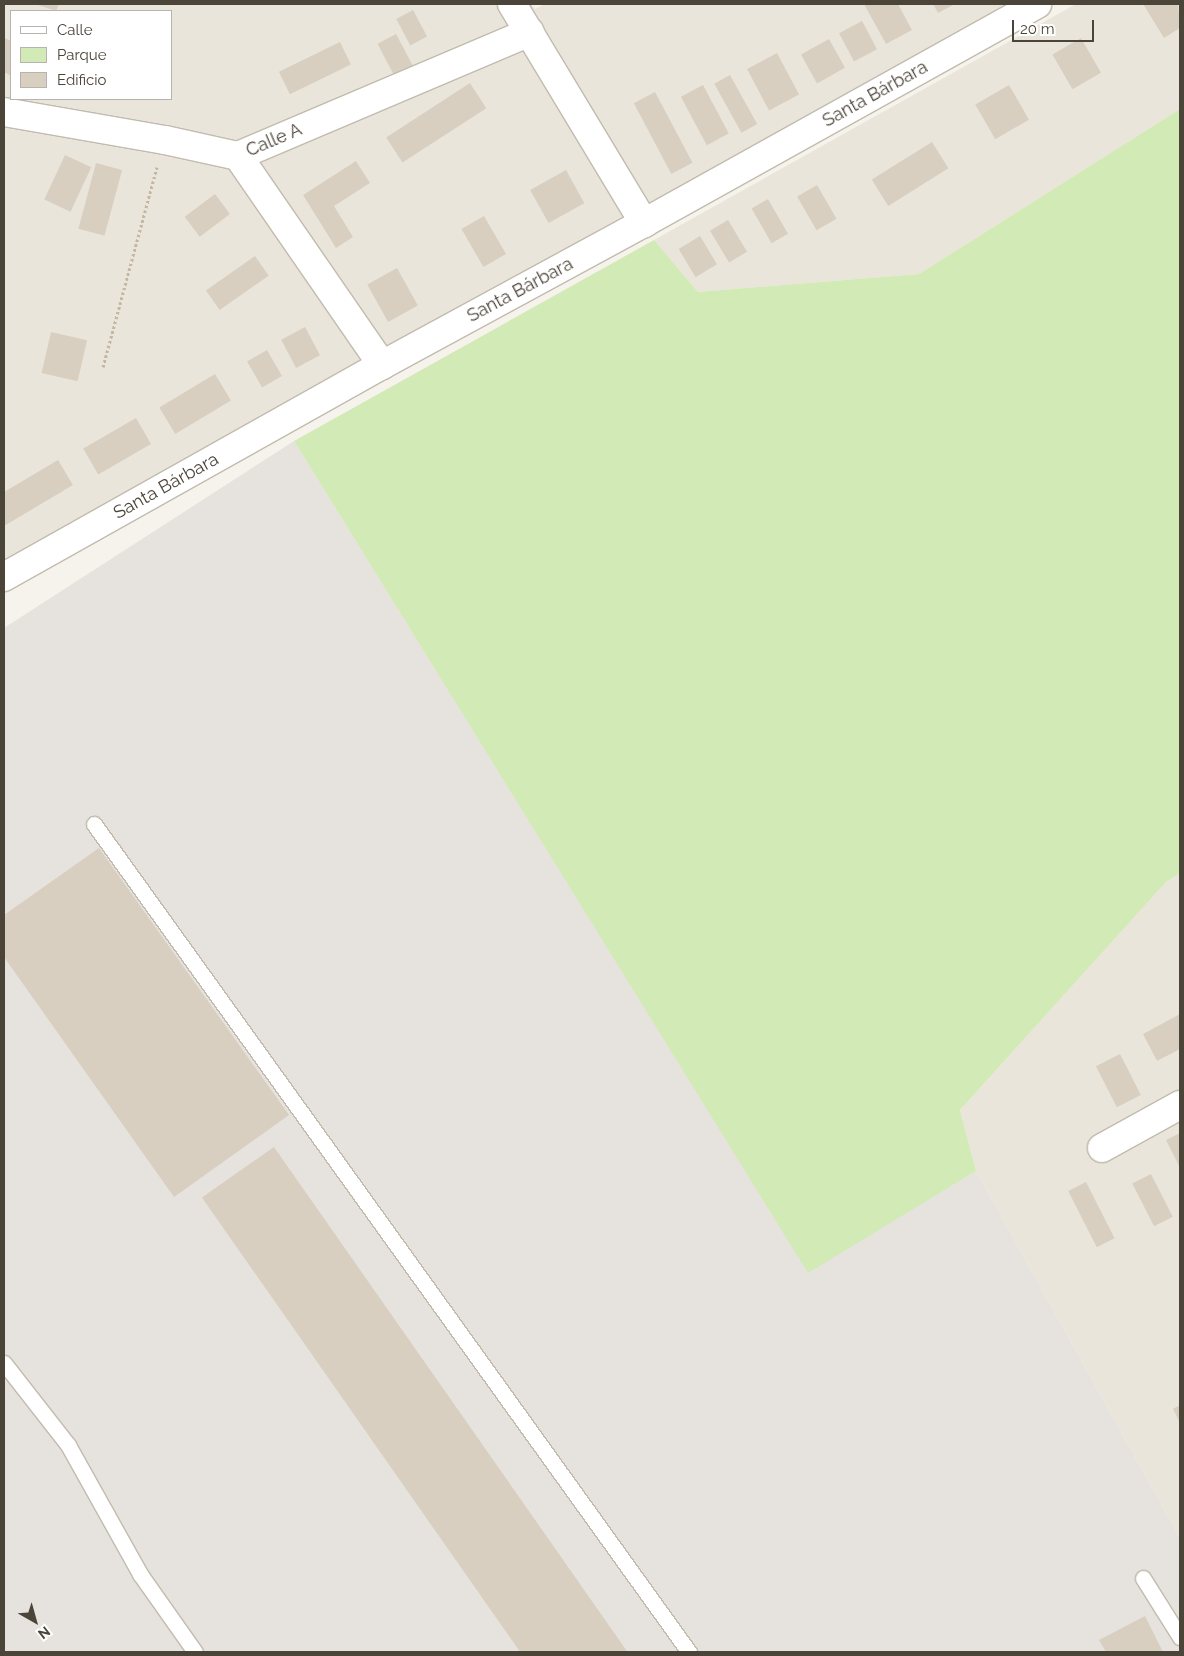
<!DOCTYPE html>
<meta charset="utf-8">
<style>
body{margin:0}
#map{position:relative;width:1184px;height:1656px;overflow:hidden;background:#f6f3ec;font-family:Raleway,sans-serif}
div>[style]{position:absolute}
.residential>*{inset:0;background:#eae5da}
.industrial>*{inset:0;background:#e6e2dd}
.green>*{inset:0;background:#d2eab5}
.building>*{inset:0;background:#d8cfc1;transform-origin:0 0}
.path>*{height:3px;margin-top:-1.5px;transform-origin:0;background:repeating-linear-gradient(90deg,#c4b79f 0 2.5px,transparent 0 5px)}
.roads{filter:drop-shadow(1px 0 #c2bbae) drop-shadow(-1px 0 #c2bbae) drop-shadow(0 1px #c2bbae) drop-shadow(0 -1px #c2bbae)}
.lane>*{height:15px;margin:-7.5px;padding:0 7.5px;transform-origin:7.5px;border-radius:7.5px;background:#fff}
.street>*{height:28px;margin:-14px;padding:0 14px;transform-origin:14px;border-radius:14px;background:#fff}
span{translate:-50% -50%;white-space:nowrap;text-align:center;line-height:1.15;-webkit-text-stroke:5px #fff;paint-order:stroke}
.street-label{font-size:18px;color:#4b4439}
.frame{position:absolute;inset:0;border:5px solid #4b4439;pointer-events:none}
.legend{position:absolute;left:10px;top:10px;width:162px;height:90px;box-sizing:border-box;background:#fff;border:1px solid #b7b4b0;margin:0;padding:6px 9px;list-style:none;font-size:15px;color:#4b4439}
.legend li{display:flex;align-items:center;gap:10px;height:25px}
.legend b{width:25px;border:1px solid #b7b4b0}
.north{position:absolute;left:10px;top:1596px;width:50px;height:50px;-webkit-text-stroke:4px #fff;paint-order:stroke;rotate:142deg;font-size:14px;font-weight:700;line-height:20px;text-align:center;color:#4b4439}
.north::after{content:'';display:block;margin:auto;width:18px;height:22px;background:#4b4439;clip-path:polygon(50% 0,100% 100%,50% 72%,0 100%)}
.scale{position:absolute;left:1012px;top:20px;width:82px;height:22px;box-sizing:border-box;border:2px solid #4b4439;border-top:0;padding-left:6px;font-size:15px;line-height:18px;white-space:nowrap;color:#4b4439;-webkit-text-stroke:4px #fff;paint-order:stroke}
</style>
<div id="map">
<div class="residential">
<i style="clip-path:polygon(evenodd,4px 4px,531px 4px,535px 9px,545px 4px,1012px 4px,4px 578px,4px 4px,11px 11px,171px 11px,171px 99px,11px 99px,11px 11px)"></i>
<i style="clip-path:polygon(1076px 4px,1180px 4px,1180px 109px,919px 274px,698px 292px,654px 240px)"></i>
<i style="clip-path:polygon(1180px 873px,1180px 1538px,976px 1171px,960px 1110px,1166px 882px)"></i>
</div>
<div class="industrial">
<i style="clip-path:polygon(294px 441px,808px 1272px,976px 1171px,1180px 1538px,1180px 1652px,4px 1652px,4px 628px)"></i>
</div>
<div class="green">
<i style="clip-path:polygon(1180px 109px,1180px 873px,1166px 882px,960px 1110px,976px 1171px,808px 1273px,294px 441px,654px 240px,698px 292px,919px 274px)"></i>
</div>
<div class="building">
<i style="clip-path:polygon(35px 4px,59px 4px,56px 11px)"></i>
<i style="clip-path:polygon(864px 4px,898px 4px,912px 30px,886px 44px)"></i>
<i style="clip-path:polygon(933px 4px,955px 4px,938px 13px)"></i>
<i style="clip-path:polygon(1143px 4px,1178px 4px,1180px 28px,1164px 38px)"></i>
<i style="left:413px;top:10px;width:30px;height:19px;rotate:62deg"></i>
<i style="left:862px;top:21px;width:32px;height:26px;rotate:62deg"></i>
<i style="left:396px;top:34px;width:36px;height:21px;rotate:62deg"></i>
<i style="clip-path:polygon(5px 38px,11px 41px,11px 76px,4px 72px)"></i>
<i style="left:1081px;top:38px;width:40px;height:33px;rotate:60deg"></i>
<i style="left:829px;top:39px;width:33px;height:32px;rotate:61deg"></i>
<i style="left:340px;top:42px;width:25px;height:68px;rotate:64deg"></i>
<i style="left:777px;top:53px;width:47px;height:34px;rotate:62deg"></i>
<i style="left:730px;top:75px;width:56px;height:18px;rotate:61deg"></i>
<i style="left:470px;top:83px;width:30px;height:100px;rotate:57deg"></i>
<i style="left:703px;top:85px;width:55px;height:25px;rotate:62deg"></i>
<i style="left:1009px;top:85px;width:40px;height:39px;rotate:60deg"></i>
<i style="left:655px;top:92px;width:80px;height:24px;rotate:62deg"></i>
<i style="left:932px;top:142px;width:31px;height:71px;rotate:58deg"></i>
<i style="left:65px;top:155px;width:29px;height:49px;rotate:25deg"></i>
<i style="clip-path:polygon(356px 161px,370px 183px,334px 206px,353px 237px,336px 248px,303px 195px)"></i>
<i style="left:96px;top:163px;width:27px;height:68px;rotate:15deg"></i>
<i style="left:566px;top:170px;width:38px;height:41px;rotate:61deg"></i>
<i style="left:817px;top:185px;width:39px;height:23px;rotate:60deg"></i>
<i style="left:215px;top:194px;width:25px;height:38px;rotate:53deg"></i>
<i style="left:768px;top:199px;width:40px;height:19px;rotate:60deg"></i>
<i style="left:484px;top:216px;width:44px;height:26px;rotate:60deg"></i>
<i style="left:728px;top:220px;width:37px;height:21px;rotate:59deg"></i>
<i style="left:700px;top:236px;width:33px;height:25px;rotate:59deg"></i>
<i style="left:255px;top:256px;width:24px;height:60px;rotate:55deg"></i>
<i style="left:397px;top:268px;width:43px;height:34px;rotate:61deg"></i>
<i style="left:305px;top:327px;width:32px;height:27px;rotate:62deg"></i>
<i style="left:51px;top:332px;width:37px;height:42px;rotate:13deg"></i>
<i style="left:267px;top:350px;width:30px;height:23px;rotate:60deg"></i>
<i style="left:215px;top:374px;width:31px;height:65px;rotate:59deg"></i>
<i style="left:136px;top:418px;width:30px;height:61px;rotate:60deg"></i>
<i style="clip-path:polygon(58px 460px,73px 485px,4px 526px,4px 492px)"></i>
<i style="clip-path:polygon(99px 848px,289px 1115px,174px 1197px,4px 957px,4px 915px)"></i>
<i style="clip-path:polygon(1180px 1014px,1180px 1049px,1157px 1061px,1143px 1034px)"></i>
<i style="left:1120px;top:1054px;width:46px;height:27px;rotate:63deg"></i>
<i style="clip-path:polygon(1180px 1133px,1180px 1168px,1166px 1140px)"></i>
<i style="left:274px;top:1147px;width:617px;height:88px;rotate:55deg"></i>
<i style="left:1151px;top:1174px;width:48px;height:21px;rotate:63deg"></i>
<i style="left:1086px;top:1182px;width:63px;height:20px;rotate:63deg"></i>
<i style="clip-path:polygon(1180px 1405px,1180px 1423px,1173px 1409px)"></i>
<i style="clip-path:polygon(1145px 1616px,1163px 1652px,1106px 1652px,1099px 1640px)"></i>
</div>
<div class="path">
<i style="left:103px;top:367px;width:207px;rotate:-74.9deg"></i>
</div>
<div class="roads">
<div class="lane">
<i style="left:94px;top:824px;width:1020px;rotate:54.3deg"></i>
<i style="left:4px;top:1363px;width:104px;rotate:52deg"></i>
<i style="left:68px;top:1445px;width:148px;rotate:60.8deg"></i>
<i style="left:140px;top:1574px;width:95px;rotate:54.8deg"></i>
<i style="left:1143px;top:1578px;width:70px;rotate:57.9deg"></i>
</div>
<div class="street">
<i style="left:512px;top:4px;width:256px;rotate:58.9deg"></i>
<i style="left:4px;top:112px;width:163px;rotate:9.9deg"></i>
<i style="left:165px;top:140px;width:75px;rotate:12.4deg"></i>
<i style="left:238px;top:156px;width:317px;rotate:-23deg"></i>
<i style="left:238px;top:156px;width:254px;rotate:55.4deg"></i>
<i style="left:4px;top:577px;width:433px;rotate:-29.3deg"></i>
<i style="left:382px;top:365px;width:298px;rotate:-28.5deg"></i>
<i style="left:644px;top:223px;width:450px;rotate:-29.1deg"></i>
<i style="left:1102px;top:1148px;width:89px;rotate:-28.9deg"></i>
</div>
</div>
<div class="street-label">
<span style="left:875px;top:94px;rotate:-29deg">Santa Bárbara</span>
<span style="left:274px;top:140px;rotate:-23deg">Calle A</span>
<span style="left:520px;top:290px;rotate:-28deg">Santa Bárbara</span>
<span style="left:166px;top:486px;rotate:-29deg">Santa Bárbara</span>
</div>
<div class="frame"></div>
<ul class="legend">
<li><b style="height:6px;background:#fff"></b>Calle</li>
<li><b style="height:14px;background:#d2eab5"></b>Parque</li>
<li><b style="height:14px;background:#d8cfc1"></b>Edificio</li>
</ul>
<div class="north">N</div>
<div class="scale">20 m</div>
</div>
